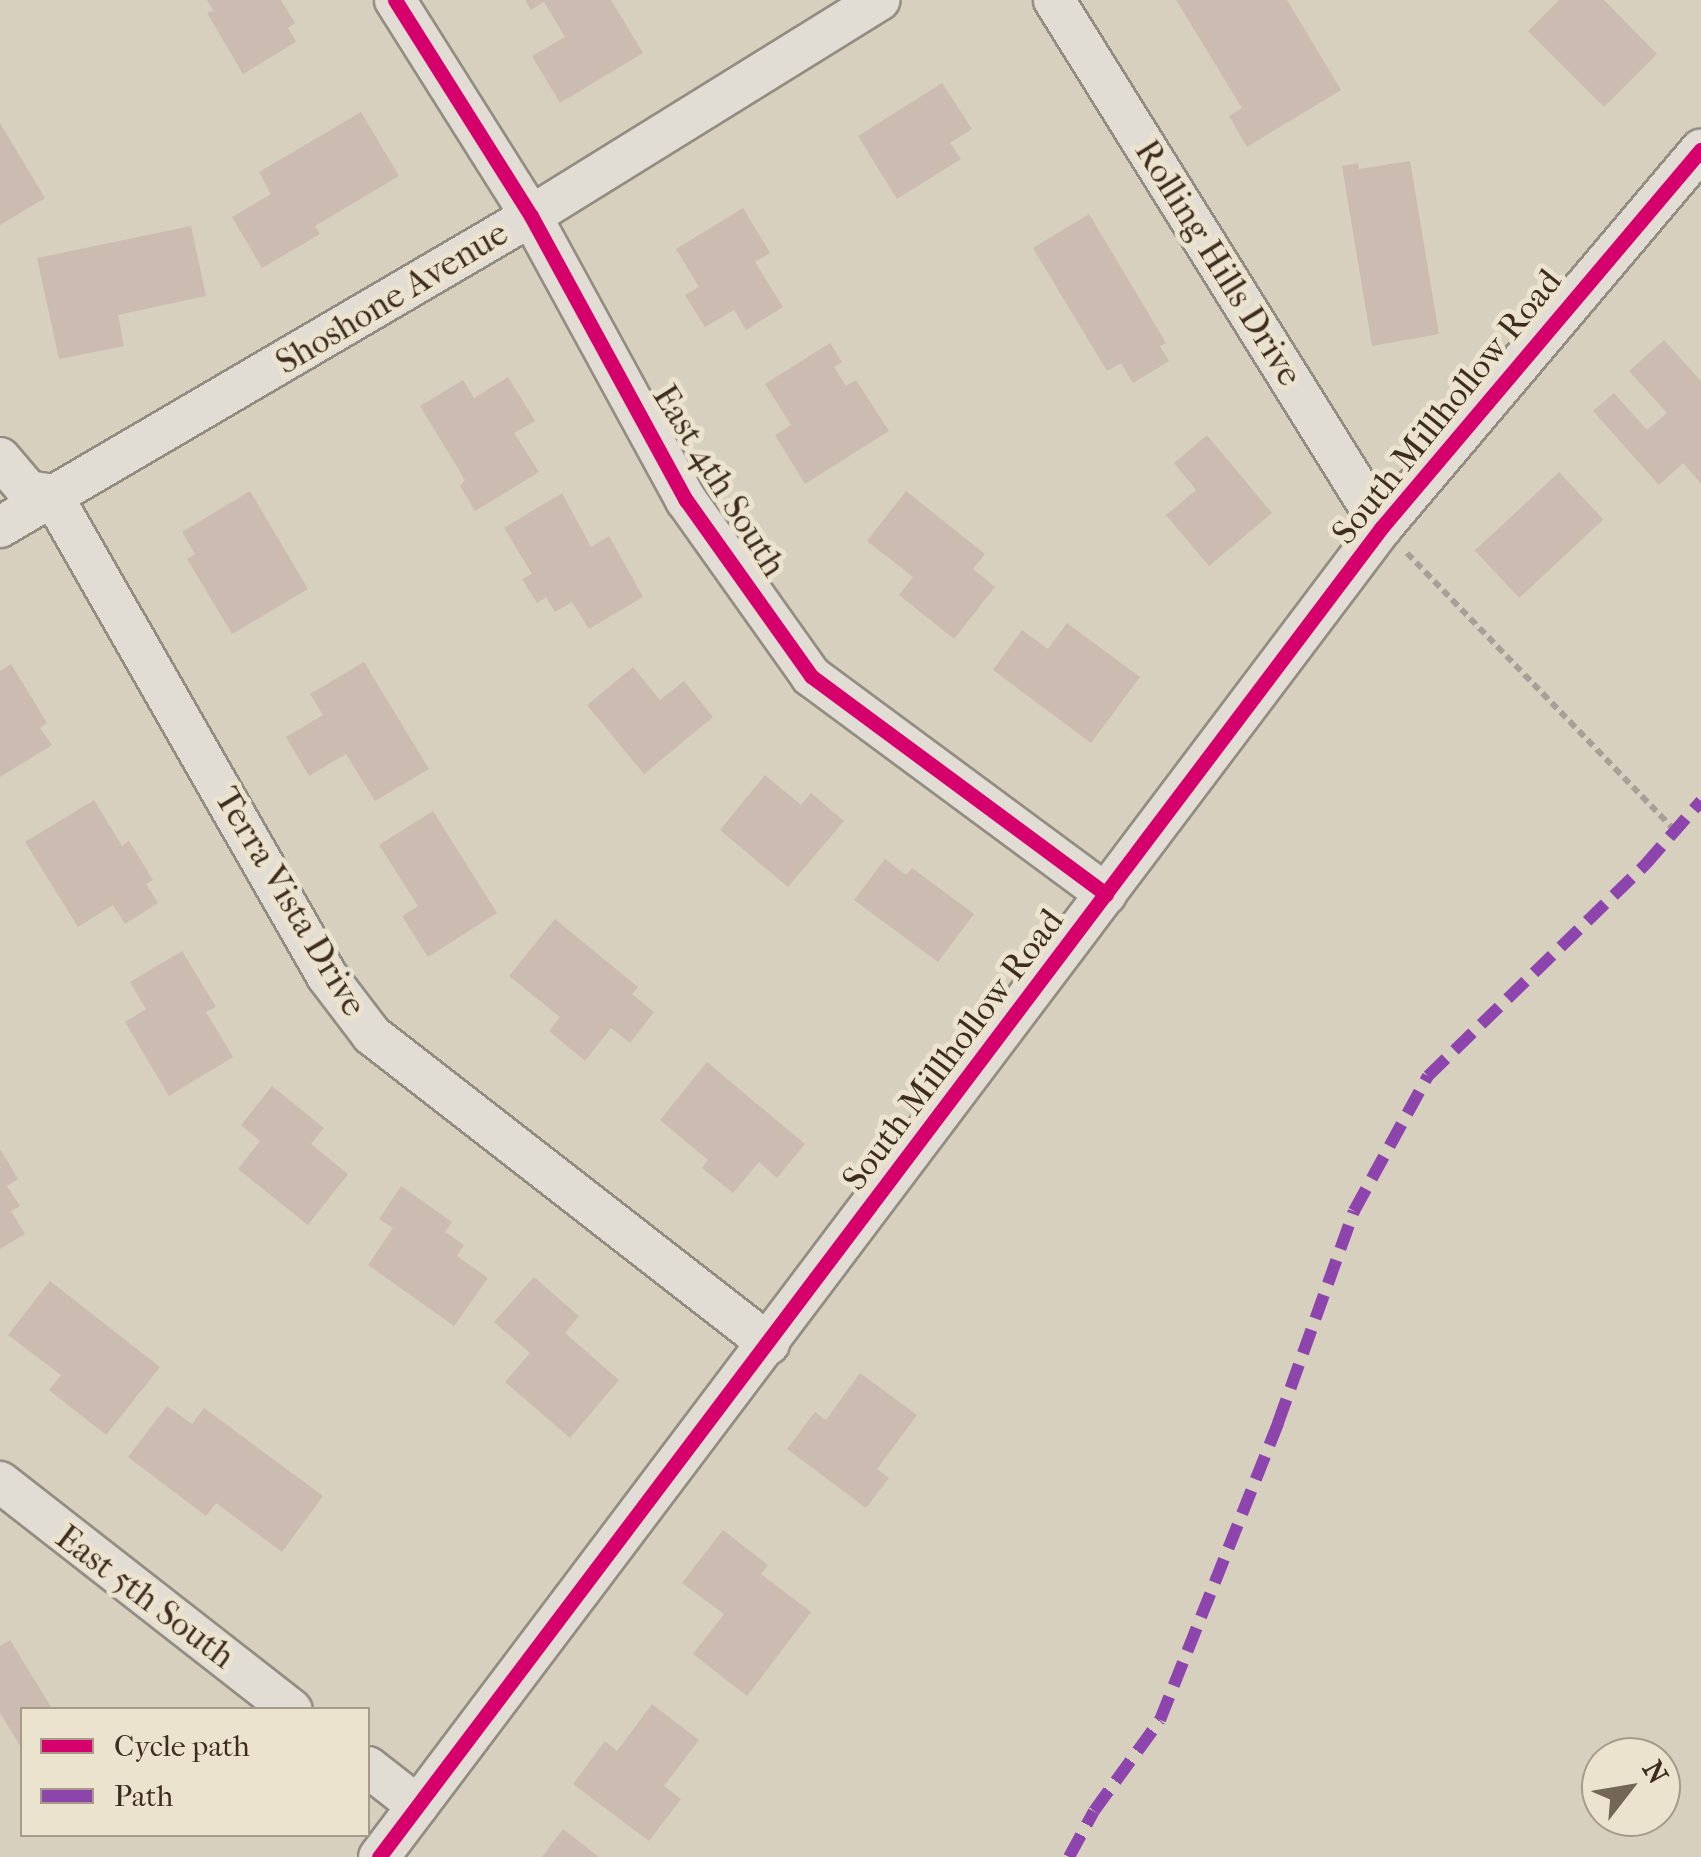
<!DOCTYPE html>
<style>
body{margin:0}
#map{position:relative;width:1701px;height:1857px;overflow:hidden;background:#d7d0bf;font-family:"IM FELL French Canon",serif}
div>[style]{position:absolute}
.building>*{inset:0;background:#ccbbb0;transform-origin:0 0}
.path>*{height:6px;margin-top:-3px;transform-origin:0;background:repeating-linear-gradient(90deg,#a6a099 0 8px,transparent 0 13px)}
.roads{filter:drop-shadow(2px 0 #938d81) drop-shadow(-2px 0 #938d81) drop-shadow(0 2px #938d81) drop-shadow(0 -2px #938d81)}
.street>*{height:40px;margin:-20px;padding:0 20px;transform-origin:20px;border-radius:20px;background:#e1ddd4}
.quiet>*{height:12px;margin-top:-6px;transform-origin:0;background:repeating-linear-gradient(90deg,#8e44ad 0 25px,transparent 0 37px)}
.cycleway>*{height:15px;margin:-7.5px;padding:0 7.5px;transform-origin:7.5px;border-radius:7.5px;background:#d6006c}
span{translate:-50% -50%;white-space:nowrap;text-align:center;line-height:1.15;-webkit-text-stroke:10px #ece3cf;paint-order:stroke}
.street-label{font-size:35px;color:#3e2d1f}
.legend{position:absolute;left:20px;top:1707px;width:350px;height:130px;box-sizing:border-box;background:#ece3cf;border:2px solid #a69a89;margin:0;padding:12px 18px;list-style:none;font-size:30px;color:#3e2d1f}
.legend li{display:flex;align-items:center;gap:20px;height:50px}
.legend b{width:50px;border:2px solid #a69a89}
.north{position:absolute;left:1581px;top:1737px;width:100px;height:100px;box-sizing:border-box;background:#ece3cf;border:2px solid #a69a89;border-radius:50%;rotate:59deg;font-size:28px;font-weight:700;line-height:40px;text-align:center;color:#3e2d1f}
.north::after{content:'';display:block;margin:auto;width:35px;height:45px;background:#746657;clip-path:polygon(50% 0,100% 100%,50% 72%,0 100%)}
</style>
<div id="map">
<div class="building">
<i style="clip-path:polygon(207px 0,281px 0,295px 23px,288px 28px,296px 42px,243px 74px,207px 13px,213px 10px)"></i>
<i style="clip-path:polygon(525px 0,611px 0,643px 53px,560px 103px,532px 56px,565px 37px,544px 2px,531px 10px)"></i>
<i style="clip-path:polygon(1176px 0,1287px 0,1341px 90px,1247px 147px,1229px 116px,1242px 108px)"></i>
<i style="clip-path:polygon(1559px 0,1604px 0,1657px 54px,1604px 107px,1528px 31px)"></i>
<i style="clip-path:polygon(942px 83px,972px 129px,950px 143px,961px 159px,897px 199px,858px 136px)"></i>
<i style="clip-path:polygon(361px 112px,399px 176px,315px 226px,320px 234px,262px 268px,232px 217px,271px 194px,259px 172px)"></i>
<i style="clip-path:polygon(0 123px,45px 198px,0 225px)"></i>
<i style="clip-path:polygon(1410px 161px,1439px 334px,1372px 346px,1342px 166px,1358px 163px,1359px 169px)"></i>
<i style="clip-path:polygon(743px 208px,770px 253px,755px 262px,783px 307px,746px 330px,734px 310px,705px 327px,685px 295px,699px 287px,676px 249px)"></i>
<i style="clip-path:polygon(1089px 214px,1166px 343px,1160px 346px,1169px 361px,1133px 383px,1121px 363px,1107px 371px,1033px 248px)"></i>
<i style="clip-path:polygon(191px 226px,206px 296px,118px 315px,124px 346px,59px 359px,37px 258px)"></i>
<i style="clip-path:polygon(1664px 340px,1701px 381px,1701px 484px,1683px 463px,1659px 485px,1593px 411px,1614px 393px,1647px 430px,1667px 413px,1629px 371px)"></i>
<i style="clip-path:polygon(830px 343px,842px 362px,834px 367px,846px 386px,856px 380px,889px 431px,805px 484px,775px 435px,791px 425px,765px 384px)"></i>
<i style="clip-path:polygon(508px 377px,535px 421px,514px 433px,539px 472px,475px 511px,460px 486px,465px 480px,420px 406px,463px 380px,474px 398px)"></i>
<i style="clip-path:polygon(1207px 435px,1272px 513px,1209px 566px,1166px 515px,1196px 490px,1174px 463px)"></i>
<i style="left:1559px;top:472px;width:65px;height:115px;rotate:47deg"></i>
<i style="clip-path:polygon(250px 491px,308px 589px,232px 634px,187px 559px,195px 554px,182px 532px)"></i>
<i style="clip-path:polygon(906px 491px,985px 554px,973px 569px,995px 587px,954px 639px,899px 595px,913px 577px,867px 541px)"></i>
<i style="clip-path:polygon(562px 493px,591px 547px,609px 536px,643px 597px,589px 629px,572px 602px,555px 612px,546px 597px,537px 603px,522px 579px,532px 574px,504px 528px)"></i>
<i style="clip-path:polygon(1067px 623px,1140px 677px,1091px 743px,993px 670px,1022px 630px,1048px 649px)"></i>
<i style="clip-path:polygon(364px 662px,429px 769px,375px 801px,346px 754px,309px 776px,286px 737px,323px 715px,310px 694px)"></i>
<i style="clip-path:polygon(11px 664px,47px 723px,40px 728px,52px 745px,0 777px,0 671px)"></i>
<i style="clip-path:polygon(633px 667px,660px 700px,684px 681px,713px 717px,644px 774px,587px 705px)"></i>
<i style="clip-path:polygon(765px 775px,801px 805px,811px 793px,844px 821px,788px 887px,720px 830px)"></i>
<i style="clip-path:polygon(94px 800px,122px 846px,129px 841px,153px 880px,146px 884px,158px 903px,125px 924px,113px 905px,78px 927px,25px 842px)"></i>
<i style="clip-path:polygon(433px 811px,497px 913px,428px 957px,402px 916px,418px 906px,379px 845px)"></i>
<i style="clip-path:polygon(885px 859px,906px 875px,912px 868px,974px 914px,938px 962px,854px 900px)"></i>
<i style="clip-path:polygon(555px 919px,638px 987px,632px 994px,654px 1012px,630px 1043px,611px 1028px,585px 1061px,549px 1031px,560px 1017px,509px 976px)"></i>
<i style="clip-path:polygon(182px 951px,216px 1007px,206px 1012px,233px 1057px,169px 1096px,125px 1022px,146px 1009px,130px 982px)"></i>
<i style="clip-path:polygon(707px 1062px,805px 1144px,777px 1178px,759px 1162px,733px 1193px,702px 1168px,708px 1160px,660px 1120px)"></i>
<i style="clip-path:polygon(272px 1086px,324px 1128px,311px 1144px,348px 1174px,308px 1225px,238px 1169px,260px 1141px,241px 1125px)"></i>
<i style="clip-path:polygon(0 1149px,18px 1179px,7px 1186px,20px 1206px,11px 1211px,25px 1234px,0 1249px)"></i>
<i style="clip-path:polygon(401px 1186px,452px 1222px,445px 1232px,464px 1245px,457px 1256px,488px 1278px,454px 1326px,368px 1265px,393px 1228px,379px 1219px)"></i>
<i style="clip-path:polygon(534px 1277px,579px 1316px,565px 1333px,619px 1380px,570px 1438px,505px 1382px,530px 1353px,494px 1322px)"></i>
<i style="clip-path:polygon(50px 1281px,160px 1367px,106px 1435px,49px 1390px,61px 1375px,8px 1335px)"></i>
<i style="clip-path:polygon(860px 1373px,917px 1415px,877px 1469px,889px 1478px,866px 1508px,787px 1449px,815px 1412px,826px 1420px)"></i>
<i style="clip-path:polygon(167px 1406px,192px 1424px,204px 1408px,323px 1496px,282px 1552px,216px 1503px,206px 1516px,128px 1457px)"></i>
<i style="clip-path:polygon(723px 1530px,768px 1565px,761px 1574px,811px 1612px,747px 1696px,693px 1654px,724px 1614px,682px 1583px)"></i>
<i style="clip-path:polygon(10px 1640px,53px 1710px,22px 1710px,22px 1749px,0 1713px,0 1646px)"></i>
<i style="clip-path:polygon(652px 1704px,699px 1740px,664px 1786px,681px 1799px,649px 1841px,573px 1784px,605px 1741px,617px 1751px)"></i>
<i style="clip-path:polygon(563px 1829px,599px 1857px,542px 1857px)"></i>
</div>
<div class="path">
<i style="left:1407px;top:553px;width:386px;rotate:46deg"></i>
</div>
<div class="roads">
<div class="street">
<i style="left:395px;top:0;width:255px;rotate:57.8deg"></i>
<i style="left:531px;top:216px;width:324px;rotate:61.4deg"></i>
<i style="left:686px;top:500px;width:216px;rotate:54.6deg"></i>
<i style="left:811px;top:676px;width:367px;rotate:36.5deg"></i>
<i style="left:1054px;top:0;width:621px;rotate:58.1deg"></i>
<i style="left:0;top:458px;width:43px;rotate:49.7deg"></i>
<i style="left:28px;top:491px;width:24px;rotate:9deg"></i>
<i style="left:52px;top:495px;width:554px;rotate:60.24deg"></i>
<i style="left:327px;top:976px;width:74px;rotate:52.7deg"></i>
<i style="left:372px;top:1035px;width:503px;rotate:37.89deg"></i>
<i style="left:0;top:527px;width:615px;rotate:-30.36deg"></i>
<i style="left:531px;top:216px;width:410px;rotate:-31.8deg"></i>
<i style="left:0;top:1482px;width:370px;rotate:38deg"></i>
<i style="left:368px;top:1767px;width:63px;rotate:38deg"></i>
<i style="left:379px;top:1857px;width:1666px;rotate:-52.98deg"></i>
<i style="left:1382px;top:527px;width:494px;rotate:-49.8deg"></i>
</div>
</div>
<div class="quiet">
<i style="left:1069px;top:1857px;width:52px;rotate:-61.5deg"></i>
<i style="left:1094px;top:1811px;width:112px;rotate:-54deg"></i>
<i style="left:1160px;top:1720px;width:320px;rotate:-68.3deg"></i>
<i style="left:1278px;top:1423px;width:225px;rotate:-70.3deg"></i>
<i style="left:1354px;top:1211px;width:154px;rotate:-61.3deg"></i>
<i style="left:1428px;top:1076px;width:303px;rotate:-44.2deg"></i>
<i style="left:1645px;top:865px;width:85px;rotate:-48.8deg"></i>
</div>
<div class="cycleway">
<i style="left:395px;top:0;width:255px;rotate:57.8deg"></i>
<i style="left:531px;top:216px;width:324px;rotate:61.4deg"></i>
<i style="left:686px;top:500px;width:216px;rotate:54.6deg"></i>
<i style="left:811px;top:676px;width:367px;rotate:36.5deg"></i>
<i style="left:379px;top:1857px;width:1666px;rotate:-52.98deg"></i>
<i style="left:1382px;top:527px;width:494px;rotate:-49.8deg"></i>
</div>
<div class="street-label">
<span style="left:1218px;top:263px;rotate:58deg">Rolling Hills Drive</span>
<span style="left:392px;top:298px;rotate:-31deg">Shoshone Avenue</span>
<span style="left:1447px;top:407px;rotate:-51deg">South Millhollow Road</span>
<span style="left:719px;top:481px;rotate:58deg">East 4th South</span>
<span style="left:290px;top:902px;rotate:59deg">Terra Vista Drive</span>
<span style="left:953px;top:1050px;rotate:-53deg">South Millhollow Road</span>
<span style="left:145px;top:1597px;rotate:37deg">East 5th South</span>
</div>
<ul class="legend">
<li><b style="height:12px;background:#d6006c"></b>Cycle path</li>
<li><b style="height:12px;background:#8e44ad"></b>Path</li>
</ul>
<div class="north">N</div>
</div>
